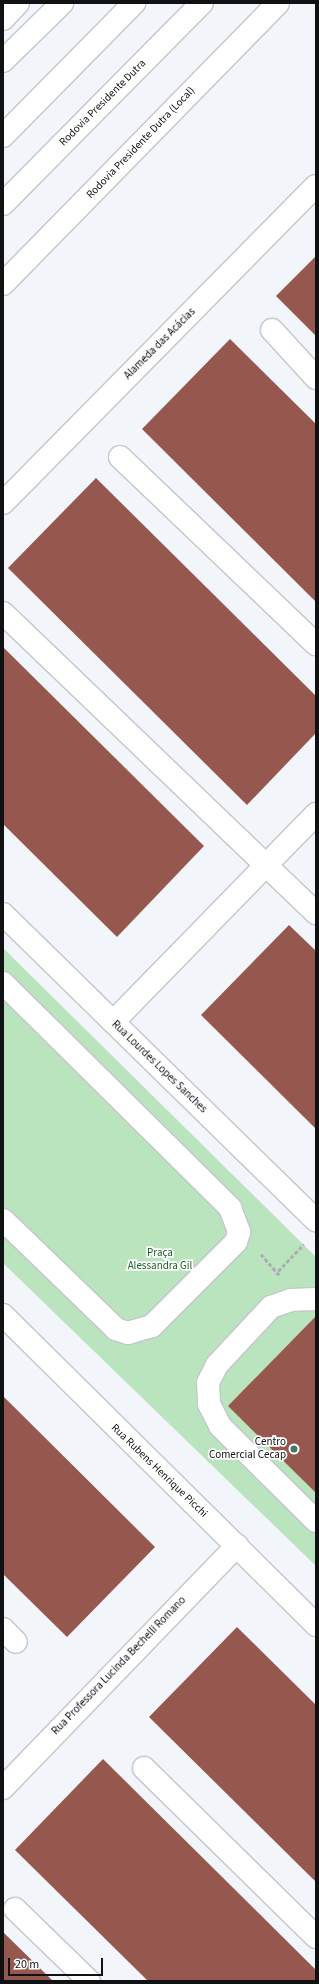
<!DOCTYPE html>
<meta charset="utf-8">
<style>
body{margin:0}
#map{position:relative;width:319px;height:1984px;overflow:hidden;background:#f2f5fa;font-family:"Source Sans 3",sans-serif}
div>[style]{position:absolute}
.green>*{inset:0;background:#bae4bd}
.building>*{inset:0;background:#96574e}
.path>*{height:2.5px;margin-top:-1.25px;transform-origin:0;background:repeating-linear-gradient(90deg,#acaeb2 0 4px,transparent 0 6px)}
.roads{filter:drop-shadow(1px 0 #c4c6cb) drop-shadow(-1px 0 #c4c6cb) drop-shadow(0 1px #c4c6cb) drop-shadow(0 -1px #c4c6cb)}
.minor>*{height:22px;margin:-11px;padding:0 11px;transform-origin:11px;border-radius:11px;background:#fff}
.highway>*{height:22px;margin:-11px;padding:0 11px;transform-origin:11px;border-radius:11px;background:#fff}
.dots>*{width:11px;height:11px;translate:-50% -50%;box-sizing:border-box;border:2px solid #fff;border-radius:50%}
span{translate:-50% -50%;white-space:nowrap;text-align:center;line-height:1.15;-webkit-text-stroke:3.5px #fff;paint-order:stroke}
.street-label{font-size:11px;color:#101113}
.park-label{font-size:11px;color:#186126}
.poi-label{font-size:11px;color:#101113}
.right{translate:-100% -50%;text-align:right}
.frame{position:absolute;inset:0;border:4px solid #101113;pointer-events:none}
.scale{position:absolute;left:8px;top:1958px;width:95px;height:18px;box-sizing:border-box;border:2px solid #101113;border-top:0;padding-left:5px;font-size:12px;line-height:14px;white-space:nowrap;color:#101113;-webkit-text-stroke:3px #fff;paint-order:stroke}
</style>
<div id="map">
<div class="green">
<i style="clip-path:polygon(3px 948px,316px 1257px,316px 1566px,3px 1263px)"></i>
</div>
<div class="building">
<i style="clip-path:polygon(316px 256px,316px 336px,276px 296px)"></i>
<i style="clip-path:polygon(230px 339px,316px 424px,316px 602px,142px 429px)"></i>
<i style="clip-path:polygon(96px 478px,316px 696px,316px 733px,247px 805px,8px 568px)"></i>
<i style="clip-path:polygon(3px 647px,204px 846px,117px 937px,3px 824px)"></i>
<i style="clip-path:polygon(289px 925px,316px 951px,316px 1129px,201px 1015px)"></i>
<i style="clip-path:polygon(316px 1316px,316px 1493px,228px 1406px)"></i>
<i style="clip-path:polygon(3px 1396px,155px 1547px,67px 1637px,3px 1574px)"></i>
<i style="clip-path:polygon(237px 1627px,316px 1705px,316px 1882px,149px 1717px)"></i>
<i style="clip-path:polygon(103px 1759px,316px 1970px,316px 1981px,148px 1981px,15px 1850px)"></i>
<i style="clip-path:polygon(3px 1932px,53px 1981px,3px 1981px)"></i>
</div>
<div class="path">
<i style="left:261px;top:1254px;width:29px;rotate:49deg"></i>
<i style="left:278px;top:1271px;width:37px;rotate:-46deg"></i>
</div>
<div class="roads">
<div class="minor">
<i style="left:272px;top:330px;width:65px;rotate:47.5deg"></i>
<i style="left:120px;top:457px;width:271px;rotate:43.7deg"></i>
<i style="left:3px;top:503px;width:445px;rotate:-45.4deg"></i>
<i style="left:3px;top:613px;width:434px;rotate:43.8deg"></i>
<i style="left:3px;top:914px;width:438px;rotate:44.4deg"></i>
<i style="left:3px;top:983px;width:320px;rotate:44.7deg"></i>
<i style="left:230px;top:1208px;width:26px;rotate:69deg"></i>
<i style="left:239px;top:1232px;width:10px;rotate:107deg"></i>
<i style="left:236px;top:1242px;width:119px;rotate:135deg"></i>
<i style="left:152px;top:1326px;width:25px;rotate:164deg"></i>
<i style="left:128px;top:1333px;width:13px;rotate:-162deg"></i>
<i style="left:116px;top:1329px;width:157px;rotate:-136deg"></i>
<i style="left:113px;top:1022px;width:291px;rotate:-45.7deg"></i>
<i style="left:316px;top:1299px;width:25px;rotate:178deg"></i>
<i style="left:291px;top:1300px;width:21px;rotate:161deg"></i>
<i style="left:271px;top:1307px;width:79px;rotate:133deg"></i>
<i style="left:217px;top:1365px;width:20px;rotate:117deg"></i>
<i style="left:208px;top:1383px;width:21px;rotate:87deg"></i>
<i style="left:209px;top:1404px;width:25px;rotate:63deg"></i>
<i style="left:220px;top:1426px;width:135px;rotate:44.7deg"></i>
<i style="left:3px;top:1315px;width:441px;rotate:44.7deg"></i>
<i style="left:3px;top:1629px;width:18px;rotate:45deg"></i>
<i style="left:144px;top:1768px;width:241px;rotate:44.5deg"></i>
<i style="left:3px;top:1788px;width:337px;rotate:-46deg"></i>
<i style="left:15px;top:1909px;width:103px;rotate:44.2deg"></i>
</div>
<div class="highway">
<i style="left:3px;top:19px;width:22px;rotate:-47deg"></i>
<i style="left:3px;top:61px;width:83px;rotate:-44.5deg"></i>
<i style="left:3px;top:136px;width:187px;rotate:-45.4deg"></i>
<i style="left:3px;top:204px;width:283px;rotate:-45.3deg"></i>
<i style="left:3px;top:284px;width:393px;rotate:-45.6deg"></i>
</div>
</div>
<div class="dots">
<i style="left:294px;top:1449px;background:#3d7a65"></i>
</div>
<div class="street-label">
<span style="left:103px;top:103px;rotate:-45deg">Rodovia Presidente Dutra</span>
<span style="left:141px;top:143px;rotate:-46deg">Rodovia Presidente Dutra (Local)</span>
<span style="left:160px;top:344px;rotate:-45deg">Alameda das Acácias</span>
<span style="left:159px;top:1067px;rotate:44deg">Rua Lourdes Lopes Sanches</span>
<span style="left:159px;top:1471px;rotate:44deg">Rua Rubens Henrique Picchi</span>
<span style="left:119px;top:1666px;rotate:-46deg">Rua Professora Lucinda Bechelli Romano</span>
</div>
<div class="park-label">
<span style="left:160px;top:1260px">Praça<br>Alessandra Gil</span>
</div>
<div class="poi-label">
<span class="right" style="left:286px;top:1449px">Centro<br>Comercial Cecap</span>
</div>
<div class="frame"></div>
<div class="scale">20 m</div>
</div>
